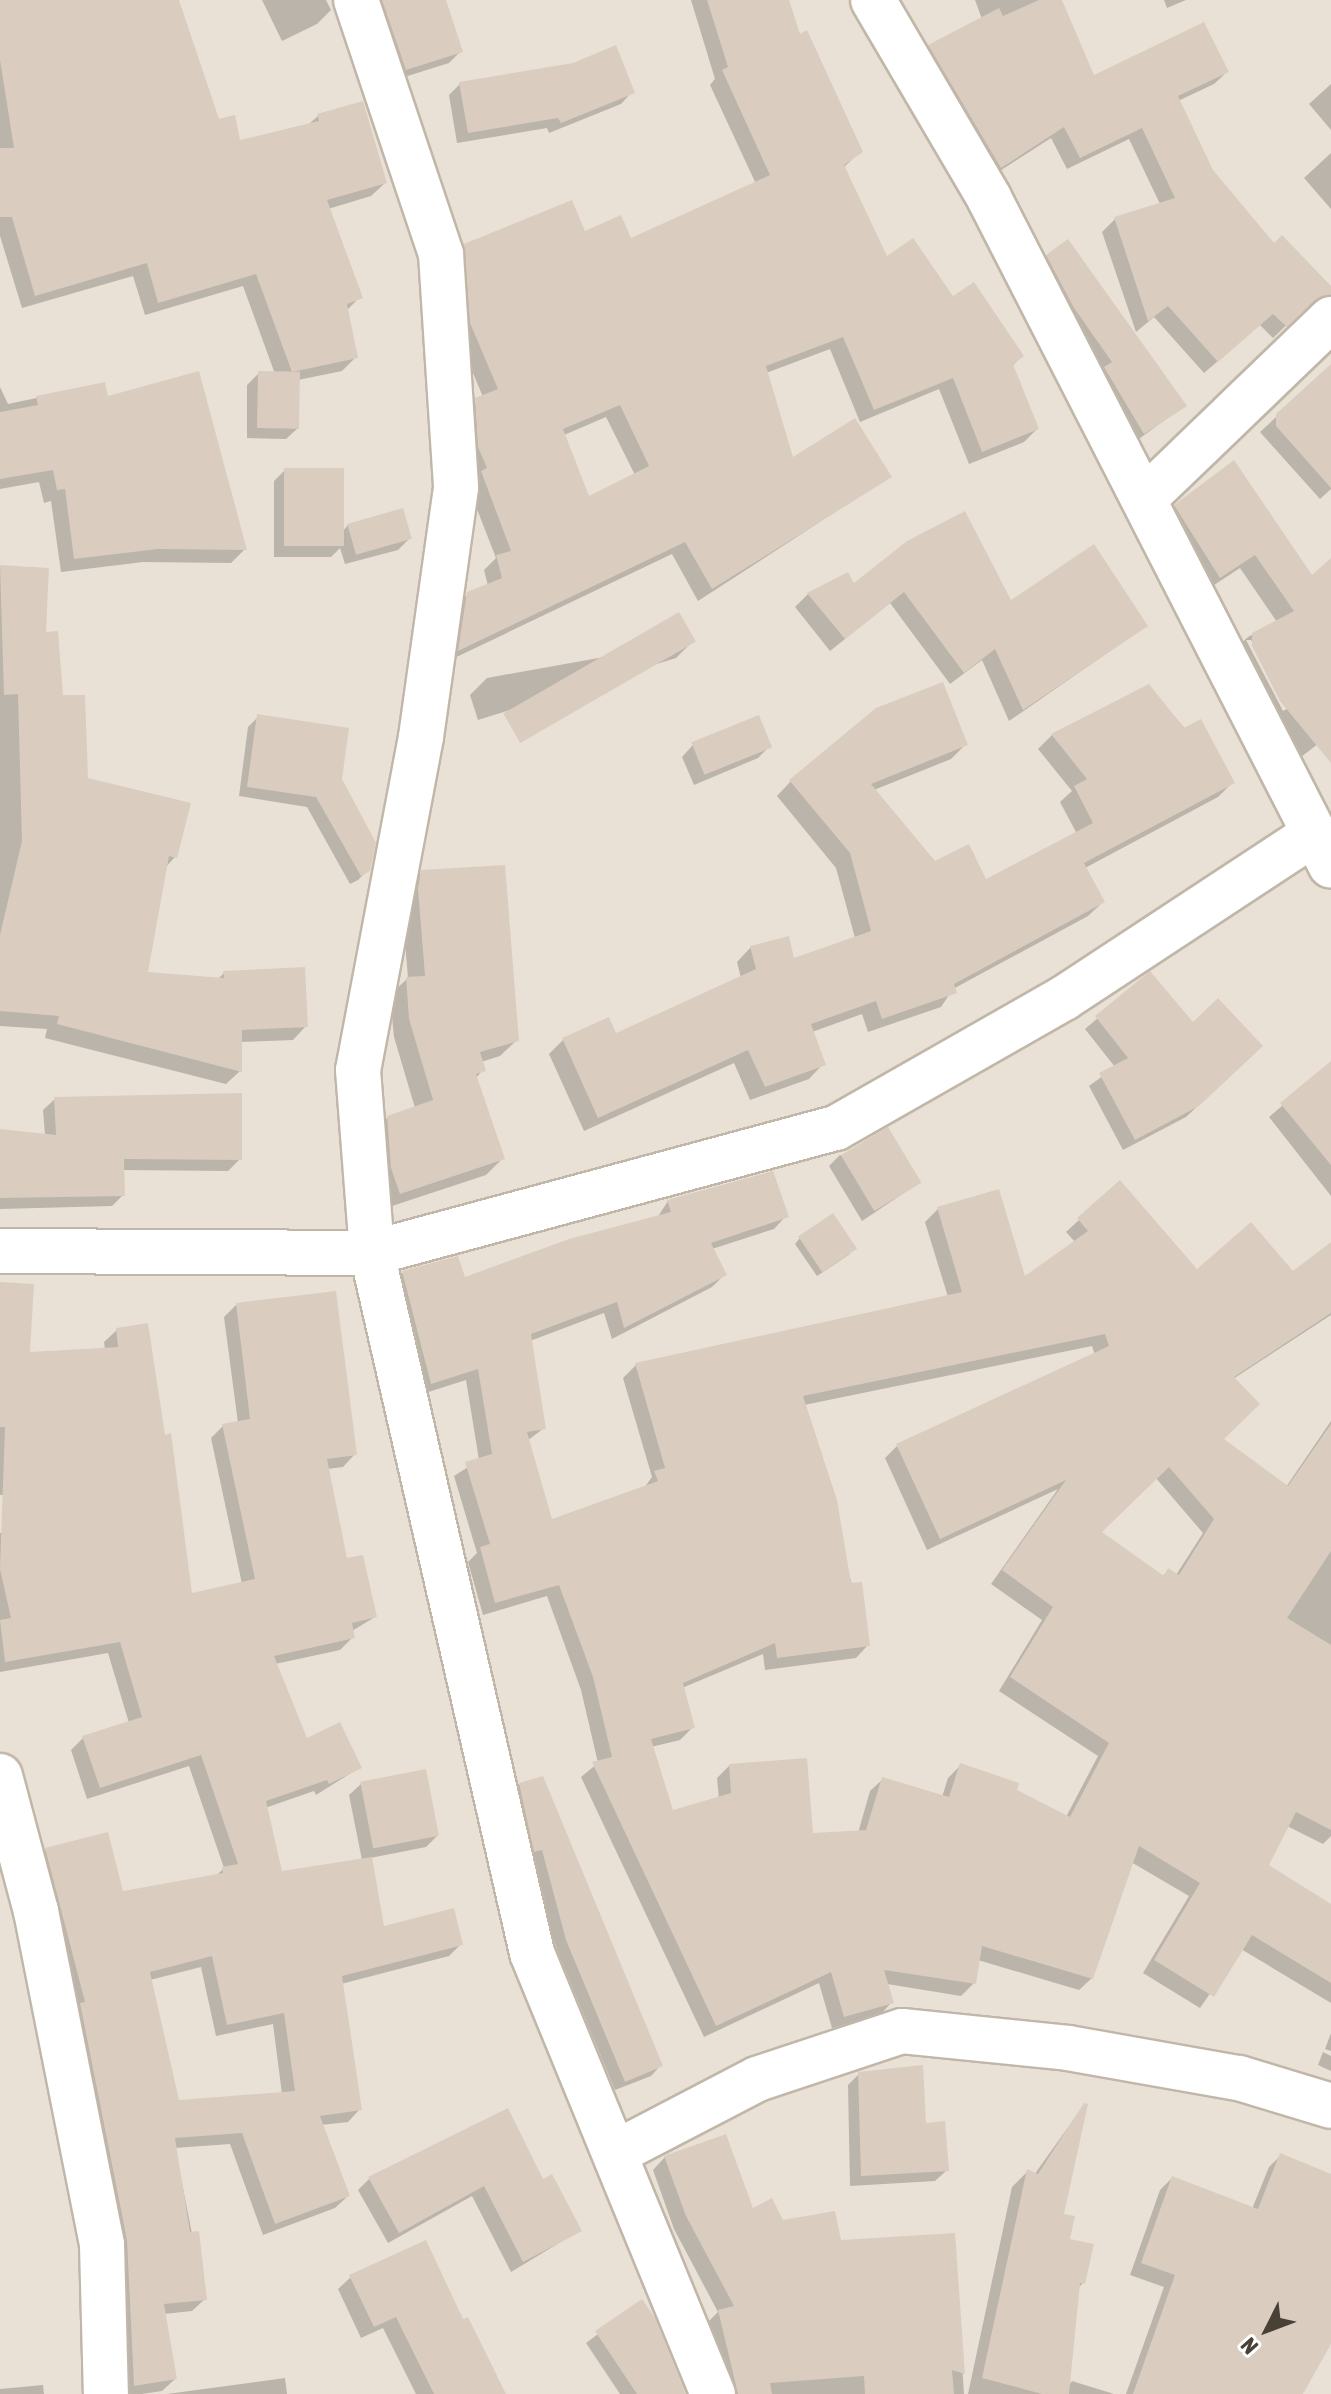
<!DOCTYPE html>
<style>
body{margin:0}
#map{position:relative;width:1331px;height:2394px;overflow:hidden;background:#f5f0e7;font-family:"Asap Condensed",sans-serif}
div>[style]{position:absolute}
.residential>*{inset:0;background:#e9e1d5;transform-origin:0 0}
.shadow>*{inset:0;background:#0003}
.building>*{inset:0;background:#dacdbf;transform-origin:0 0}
.roads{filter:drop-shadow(2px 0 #c1b7a9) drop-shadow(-2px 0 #c1b7a9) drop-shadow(0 2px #c1b7a9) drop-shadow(0 -2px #c1b7a9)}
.minor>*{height:44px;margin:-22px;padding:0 22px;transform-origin:22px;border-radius:22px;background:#fff}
span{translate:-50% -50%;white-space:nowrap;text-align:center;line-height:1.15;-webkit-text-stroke:8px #fff;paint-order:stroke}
.north{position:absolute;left:1227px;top:2290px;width:80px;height:80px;-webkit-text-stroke:6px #fff;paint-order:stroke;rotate:228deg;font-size:22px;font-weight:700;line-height:32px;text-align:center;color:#494036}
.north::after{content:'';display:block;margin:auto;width:28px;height:36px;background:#494036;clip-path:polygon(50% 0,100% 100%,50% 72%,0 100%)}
</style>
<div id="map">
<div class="residential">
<i style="left:0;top:0;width:1331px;height:2394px"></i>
</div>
<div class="shadow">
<i style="clip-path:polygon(0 0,177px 0,218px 122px,238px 142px,308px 125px,318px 116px,385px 183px,371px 196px,328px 209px,360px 297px,346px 311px,356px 357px,342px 371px,298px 380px,298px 428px,286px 439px,247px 438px,247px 385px,258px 374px,275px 374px,243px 286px,145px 315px,133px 276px,22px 308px,0 236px)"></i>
<i style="clip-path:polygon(262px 0,326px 0,331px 10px,317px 24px,282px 41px)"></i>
<i style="clip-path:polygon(371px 0,444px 0,461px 51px,449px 63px,395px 80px)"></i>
<i style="clip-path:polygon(evenodd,691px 0,787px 0,798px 37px,861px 151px,844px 167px,887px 259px,952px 299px,1022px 356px,1012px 366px,1037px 429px,1024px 442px,969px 464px,939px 389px,860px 422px,830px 349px,766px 373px,792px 460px,889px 477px,698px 601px,672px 554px,446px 662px,454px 608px,468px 594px,488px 586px,484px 570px,496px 558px,468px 486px,463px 413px,483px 397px,458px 337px,452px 260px,465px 246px,584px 233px,630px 241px,756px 184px,710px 85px,715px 79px,691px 0,606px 417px,635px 475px,588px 499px,564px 435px,606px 417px)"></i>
<i style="clip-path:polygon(975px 0,1060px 0,1093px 78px,1227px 72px,1214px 84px,1178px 101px,1211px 171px,1274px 246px,1331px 289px,1331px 297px,1299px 313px,1273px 338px,1260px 325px,1204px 373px,1154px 317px,1136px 332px,1102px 232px,1115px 219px,1160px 204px,1129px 139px,1067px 169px,1051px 138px,987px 179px,917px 59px,930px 47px,982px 19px)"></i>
<i style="clip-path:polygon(1164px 0,1186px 0,1167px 8px)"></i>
<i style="clip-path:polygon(460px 84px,632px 92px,621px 104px,549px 133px,547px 128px,457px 143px,449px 95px)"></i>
<i style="clip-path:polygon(1331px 84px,1331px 130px,1309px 104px)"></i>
<i style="clip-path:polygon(1331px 153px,1331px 209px,1304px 178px)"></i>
<i style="clip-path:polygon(1047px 256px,1184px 406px,1132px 444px,1036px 268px)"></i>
<i style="clip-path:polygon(1328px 369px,1331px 489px,1320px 499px,1260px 432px)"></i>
<i style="clip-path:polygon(103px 384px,106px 399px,245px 549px,231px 563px,143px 562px,61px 572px,51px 501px,44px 503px,39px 482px,0 489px,0 387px,8px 404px)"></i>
<i style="clip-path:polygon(285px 470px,343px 531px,348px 525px,409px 539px,398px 550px,345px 564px,340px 548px,331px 557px,274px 557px,274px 481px)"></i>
<i style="clip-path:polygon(evenodd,1175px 506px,1312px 578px,1331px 561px,1331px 750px,1323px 740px,1301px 757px,1266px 716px,1233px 651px,1248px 637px,1277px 622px,1240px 568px,1205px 591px,1161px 521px,1175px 506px,1246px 640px,1251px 640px,1287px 709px,1283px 711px,1246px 640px)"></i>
<i style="clip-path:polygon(0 567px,47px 569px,44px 634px,86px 779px,175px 857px,165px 868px,145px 974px,218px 979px,224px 973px,306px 1026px,293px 1040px,240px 1042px,240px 1071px,226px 1084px,45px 1038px,47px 1029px,0 1026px)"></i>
<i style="clip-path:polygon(854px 586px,1010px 602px,1146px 626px,1009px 721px,982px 660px,950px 684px,890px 603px,830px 651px,795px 607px,808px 594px)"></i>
<i style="clip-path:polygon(693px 641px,676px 658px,478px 720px,470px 695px,487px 678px)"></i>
<i style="clip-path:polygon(1149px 687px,1232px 783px,1218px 797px,1085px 868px,1103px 902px,1088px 916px,953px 989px,941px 1007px,868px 1032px,862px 1014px,812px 1032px,823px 1064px,809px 1079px,750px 1100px,734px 1063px,584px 1131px,549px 1054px,563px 1040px,615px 1036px,741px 978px,737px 962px,751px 947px,793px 960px,855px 938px,836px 868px,777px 796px,791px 781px,966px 744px,951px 759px,874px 790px,934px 864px,985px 882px,1077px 834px,1060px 802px,1072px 791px,1038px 749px,1052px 735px)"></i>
<i style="clip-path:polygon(258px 717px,340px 780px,368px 870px,358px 880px,350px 884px,307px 807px,239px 796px,248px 727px)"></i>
<i style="clip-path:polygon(693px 745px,770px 746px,758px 758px,694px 785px,682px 757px)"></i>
<i style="clip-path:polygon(422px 872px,517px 1040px,500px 1056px,481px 1062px,483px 1070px,475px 1079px,502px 1159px,486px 1175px,383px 1209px,371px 1134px,388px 1117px,415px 1108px,394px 1037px,390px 995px,408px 978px,402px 906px,406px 889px)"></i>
<i style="clip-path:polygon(1150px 974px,1193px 1025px,1249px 1058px,1186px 1117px,1123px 1150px,1089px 1086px,1115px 1067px,1085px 1029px)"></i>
<i style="clip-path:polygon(1331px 1063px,1331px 1196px,1269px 1117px)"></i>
<i style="clip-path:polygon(55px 1099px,240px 1159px,228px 1171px,122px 1170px,123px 1195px,112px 1206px,0 1209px,0 1131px,45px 1135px,43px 1110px)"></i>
<i style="clip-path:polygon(840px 1155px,919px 1183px,862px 1221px,829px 1166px)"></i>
<i style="clip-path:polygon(evenodd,668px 1201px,786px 1216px,774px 1229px,712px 1249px,725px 1274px,712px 1287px,612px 1339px,604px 1313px,530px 1341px,544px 1428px,527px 1441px,551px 1522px,644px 1488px,652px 1477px,623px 1378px,636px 1365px,948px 1297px,925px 1222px,938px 1209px,1024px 1279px,1076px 1243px,1066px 1232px,1079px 1220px,1196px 1271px,1292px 1274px,1331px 1245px,1331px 1315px,1233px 1379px,1221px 1439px,1286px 1487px,1331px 1421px,1331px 1836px,1323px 1844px,1287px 1826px,1266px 1866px,1331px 1906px,1331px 2003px,1241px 1949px,1200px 2008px,1143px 1973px,1189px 1896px,1131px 1862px,1092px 1978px,1079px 1990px,978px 1960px,974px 1983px,961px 1996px,887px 1984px,892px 2002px,880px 2015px,832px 2028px,819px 1983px,704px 2037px,581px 1777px,598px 1763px,581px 1690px,547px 1596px,483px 1615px,468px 1562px,477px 1553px,454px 1476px,479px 1460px,466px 1380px,419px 1395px,390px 1285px,403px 1273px,464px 1280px,657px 1218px,668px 1201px,1092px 1346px,1095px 1355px,897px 1446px,885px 1458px,927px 1550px,1058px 1489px,991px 1584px,1042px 1620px,999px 1691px,1098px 1756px,1066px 1817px,961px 1765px,948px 1778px,942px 1797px,883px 1779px,870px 1791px,858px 1833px,811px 1835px,730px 1765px,717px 1778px,719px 1799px,671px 1812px,651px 1747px,680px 1740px,692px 1728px,682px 1688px,763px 1654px,765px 1670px,856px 1658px,868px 1645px,804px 1405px,1092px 1346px,668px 1201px,1155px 1477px,1203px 1533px,1176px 1575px,1168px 1571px,1162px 1577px,1099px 1532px,1155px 1477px)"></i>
<i style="clip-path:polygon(800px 1238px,850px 1254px,817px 1276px,795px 1244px)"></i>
<i style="clip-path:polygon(evenodd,0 1284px,28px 1354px,105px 1350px,104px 1342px,117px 1330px,190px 1595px,242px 1584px,211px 1438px,223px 1426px,238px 1423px,224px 1317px,236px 1305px,355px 1454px,343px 1467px,327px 1469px,346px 1561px,375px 1617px,352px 1631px,353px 1637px,340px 1650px,275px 1664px,306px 1741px,359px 1768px,316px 1795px,314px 1791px,265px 1808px,280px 1873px,362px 1860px,349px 1795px,361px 1784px,437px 1836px,426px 1847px,370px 1858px,383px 1928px,461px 1944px,449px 1956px,341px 1984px,360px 2109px,348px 2122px,321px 2125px,348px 2196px,335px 2208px,263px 2235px,230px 2144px,175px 2148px,205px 2299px,192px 2311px,164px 2314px,175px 2379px,162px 2391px,142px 2394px,122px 2394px,34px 1862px,46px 1850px,122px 1893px,216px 1876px,224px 1868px,189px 1766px,87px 1799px,71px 1750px,83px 1738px,129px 1723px,108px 1653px,0 1672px,0 1533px,108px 1523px,107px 1500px,0 1495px,0 1284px,201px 1967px,216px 2036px,273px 2024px,282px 2094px,178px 2103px,150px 1980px,201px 1967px)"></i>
<i style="clip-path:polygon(520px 1784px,660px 2066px,651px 2076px,615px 2090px,557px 1950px,510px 1794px)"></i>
<i style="clip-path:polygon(1331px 2033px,1331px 2051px,1325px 2049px)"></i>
<i style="clip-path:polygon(1323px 2052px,1331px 2056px,1331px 2071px,1318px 2065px)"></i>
<i style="clip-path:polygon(859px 2074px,924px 2125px,947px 2170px,935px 2181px,850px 2186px,848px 2085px)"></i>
<i style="clip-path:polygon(1084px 2105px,1061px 2215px,1083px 2283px,1077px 2289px,1046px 2394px,968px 2394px,1012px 2187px,1028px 2171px,1034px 2175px)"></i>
<i style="clip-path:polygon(1281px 2155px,1331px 2176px,1331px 2339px,1301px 2394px,1126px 2394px,1164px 2287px,1130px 2275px,1160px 2190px,1172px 2178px,1252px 2209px,1269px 2167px)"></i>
<i style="clip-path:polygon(665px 2157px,752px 2211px,839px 2242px,954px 2236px,964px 2394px,723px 2394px,706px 2324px,718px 2312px,674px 2229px,653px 2170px)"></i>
<i style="clip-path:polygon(369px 2179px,542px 2181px,579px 2231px,511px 2272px,472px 2196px,388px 2243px,358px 2190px)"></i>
<i style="clip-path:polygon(351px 2277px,462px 2322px,502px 2394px,416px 2394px,383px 2328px,361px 2338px,338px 2289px)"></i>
<i style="clip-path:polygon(641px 2302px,683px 2394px,620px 2394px,586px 2343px)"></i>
<i style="clip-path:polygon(285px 2378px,287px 2394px,167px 2394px)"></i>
<i style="clip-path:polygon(1072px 2381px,1114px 2394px,1063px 2394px)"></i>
<i style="clip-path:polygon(43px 2385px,44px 2394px,0 2394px,0 2389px)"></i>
</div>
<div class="building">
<i style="clip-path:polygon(0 0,179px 0,219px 119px,235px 115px,240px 140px,319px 121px,317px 114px,363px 101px,387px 183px,327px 200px,363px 298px,347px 304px,358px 358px,292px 372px,256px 274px,158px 303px,147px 263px,35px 296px,12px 217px,0 217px,0 148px,14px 148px,0 60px)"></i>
<i style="clip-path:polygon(382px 0,446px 0,463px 52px,406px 70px)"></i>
<i style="clip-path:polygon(evenodd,707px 0,789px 0,800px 34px,807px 30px,863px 152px,844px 165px,887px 256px,913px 238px,953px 296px,974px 282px,1024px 356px,1013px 364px,1039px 429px,982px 452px,953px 378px,874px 410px,843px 337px,766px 366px,793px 457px,855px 418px,892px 477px,712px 589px,685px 542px,458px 651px,467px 592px,502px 578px,496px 555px,511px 551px,481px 471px,487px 468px,478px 447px,475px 398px,498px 389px,470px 323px,464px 244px,572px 200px,585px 231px,621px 215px,631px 238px,770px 175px,722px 70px,728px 67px,707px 0,620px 405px,649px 466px,589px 496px,563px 429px,620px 405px)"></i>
<i style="clip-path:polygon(1039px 0,1062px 0,1094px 75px,1204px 22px,1229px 72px,1178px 96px,1213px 170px,1274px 243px,1282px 235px,1331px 286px,1331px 295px,1314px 301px,1287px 327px,1273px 314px,1218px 362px,1168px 306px,1148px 321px,1114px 217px,1175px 198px,1142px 128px,1080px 158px,1064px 127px,1001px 168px,928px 45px,999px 8px,1003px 16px)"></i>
<i style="clip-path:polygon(616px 45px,635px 93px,561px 123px,558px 118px,468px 133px,459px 82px,573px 63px)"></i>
<i style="clip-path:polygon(1068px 239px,1187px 406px,1144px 434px,1104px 367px,1112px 362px,1074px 308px,1046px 255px)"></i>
<i style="clip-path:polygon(1331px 364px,1331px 488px,1276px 426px,1276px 414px)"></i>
<i style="clip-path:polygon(199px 371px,247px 550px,158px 549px,74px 559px,65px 489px,57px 490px,53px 470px,0 479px,0 412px,38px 405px,36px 396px,105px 382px,108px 396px)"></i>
<i style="left:258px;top:371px;width:42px;height:57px;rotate:1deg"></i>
<i style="clip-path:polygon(1234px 460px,1312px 575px,1331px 558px,1331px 763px,1280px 701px,1252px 646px,1252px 633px,1294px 611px,1255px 555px,1220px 578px,1174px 505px)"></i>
<i style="left:284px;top:468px;width:60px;height:78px"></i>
<i style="left:403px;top:508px;width:32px;height:58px;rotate:74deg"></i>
<i style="clip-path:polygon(965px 511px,1011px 600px,1094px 544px,1148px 626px,1023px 710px,995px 649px,964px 673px,904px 592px,845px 639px,807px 593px,848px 572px,854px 583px,907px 541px)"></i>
<i style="clip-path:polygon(0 565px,49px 568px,46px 632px,58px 631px,63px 695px,85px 695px,88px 778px,191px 803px,177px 858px,169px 856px,148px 972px,224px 978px,223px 971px,305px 967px,308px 1027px,242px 1030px,242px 1072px,57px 1024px,59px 1016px,0 1011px,0 935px,22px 841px,18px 694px,4px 695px)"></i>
<i style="left:679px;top:612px;width:34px;height:203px;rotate:60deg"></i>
<i style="clip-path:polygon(943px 682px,968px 745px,871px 784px,935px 861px,969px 844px,986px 879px,1093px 823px,1074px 786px,1087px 779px,1051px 734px,1149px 684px,1184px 728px,1201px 719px,1235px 783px,1084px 863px,1105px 902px,954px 984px,957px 993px,882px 1019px,876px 1001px,811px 1024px,826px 1065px,765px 1087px,748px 1050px,598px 1118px,562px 1038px,609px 1017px,616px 1033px,756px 969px,750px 946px,789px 936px,794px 958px,871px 931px,850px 853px,789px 780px,876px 708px)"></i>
<i style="clip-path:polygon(257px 714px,349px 728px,342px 779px,376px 843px,370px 871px,361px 876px,316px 797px,247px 787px)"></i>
<i style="left:759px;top:715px;width:35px;height:73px;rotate:68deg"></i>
<i style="clip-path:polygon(505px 865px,519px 1041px,480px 1052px,486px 1071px,476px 1074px,505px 1159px,400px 1194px,391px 1168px,387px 1116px,433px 1100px,409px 1019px,406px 977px,425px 976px,418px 889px,421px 870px)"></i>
<i style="clip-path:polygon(1150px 971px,1193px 1022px,1218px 998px,1263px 1046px,1199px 1106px,1135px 1140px,1099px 1073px,1128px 1058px,1095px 1016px)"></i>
<i style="clip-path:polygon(1331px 1061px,1331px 1165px,1280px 1103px)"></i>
<i style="clip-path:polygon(242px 1093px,242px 1160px,124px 1159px,125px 1196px,0 1198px,0 1129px,56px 1135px,54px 1097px)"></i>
<i style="left:888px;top:1127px;width:65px;height:55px;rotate:59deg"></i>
<i style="clip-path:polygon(evenodd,773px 1171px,789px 1217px,711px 1243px,727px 1275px,624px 1328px,617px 1302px,531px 1334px,546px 1429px,527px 1432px,552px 1519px,658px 1481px,654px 1471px,665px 1468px,635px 1363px,962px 1292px,937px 1207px,999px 1189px,1025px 1276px,1088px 1231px,1077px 1218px,1120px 1180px,1197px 1269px,1251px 1222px,1293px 1271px,1331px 1242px,1331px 1313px,1234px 1377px,1260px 1404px,1224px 1439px,1288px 1486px,1331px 1424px,1331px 1551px,1287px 1618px,1331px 1645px,1331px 1830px,1296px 1812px,1269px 1865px,1331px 1904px,1331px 1983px,1252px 1935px,1214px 1997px,1154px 1960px,1200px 1883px,1139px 1846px,1093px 1979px,982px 1946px,976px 1984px,884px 1970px,894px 2003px,844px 2017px,831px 1972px,716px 2026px,592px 1762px,612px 1757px,593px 1677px,559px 1585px,495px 1603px,480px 1547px,490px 1544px,465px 1462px,492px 1454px,478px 1369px,431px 1384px,402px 1271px,458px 1256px,465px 1277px,569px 1239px,671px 1212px,667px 1200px,773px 1171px,1105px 1334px,1109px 1346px,896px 1444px,940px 1539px,1066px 1480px,1002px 1570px,1053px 1607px,1010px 1677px,1109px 1743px,1070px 1817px,1017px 1790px,1019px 1783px,960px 1763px,949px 1797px,882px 1777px,866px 1830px,813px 1833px,807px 1758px,729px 1764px,731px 1793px,673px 1810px,651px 1739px,695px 1728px,683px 1683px,775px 1643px,777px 1658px,870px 1646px,862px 1582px,851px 1583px,837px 1500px,803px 1396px,1105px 1334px,773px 1171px,1169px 1467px,1214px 1519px,1179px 1575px,1168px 1568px,1164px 1576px,1102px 1532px,1169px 1467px)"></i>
<i style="left:833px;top:1213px;width:43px;height:42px;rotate:56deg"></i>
<i style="clip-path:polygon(evenodd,0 1282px,34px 1284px,30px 1352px,118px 1347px,116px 1328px,148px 1323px,165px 1435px,171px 1433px,192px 1593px,255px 1579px,222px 1424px,250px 1419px,236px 1303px,336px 1291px,357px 1455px,327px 1459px,347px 1558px,363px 1555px,377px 1617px,352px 1623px,355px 1638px,274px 1656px,307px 1738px,340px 1722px,362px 1768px,329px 1784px,327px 1780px,266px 1801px,282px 1871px,372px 1857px,384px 1926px,454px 1908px,463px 1945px,342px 1976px,362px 2110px,320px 2116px,350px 2196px,275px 2224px,242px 2133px,175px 2138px,190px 2232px,199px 2231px,207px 2300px,164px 2304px,177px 2379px,134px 2386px,127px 2240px,80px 2003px,85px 2002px,45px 1848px,108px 1832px,123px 1891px,223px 1873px,222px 1867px,238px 1864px,201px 1755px,100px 1788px,82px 1736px,142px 1717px,120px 1642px,5px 1662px,0 1620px,11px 1618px,0 1569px,5px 1427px,0 1427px,0 1282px,212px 1956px,227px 2025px,284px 2013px,295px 2091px,179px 2100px,150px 1972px,212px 1956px)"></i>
<i style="left:426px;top:1769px;width:68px;height:67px;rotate:79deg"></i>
<i style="clip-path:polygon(543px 1776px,663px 2066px,625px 2082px,566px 1940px,542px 1850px,534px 1852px,519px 1783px)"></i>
<i style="clip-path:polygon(923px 2065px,926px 2123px,945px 2121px,949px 2171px,861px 2176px,858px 2072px)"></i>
<i style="clip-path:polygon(1084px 2103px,1088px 2104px,1064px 2214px,1075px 2216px,1070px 2239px,1094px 2244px,1085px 2284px,1080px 2283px,1069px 2394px,1042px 2394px,982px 2378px,1027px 2169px,1038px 2174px)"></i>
<i style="clip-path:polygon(508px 2108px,543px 2179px,552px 2174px,582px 2231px,523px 2262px,484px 2186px,399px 2233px,368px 2177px)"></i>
<i style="clip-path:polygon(726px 2134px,753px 2208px,772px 2198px,783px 2220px,835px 2211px,841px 2240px,955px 2233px,965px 2374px,952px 2370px,954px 2394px,865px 2394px,864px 2376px,770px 2383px,772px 2394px,738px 2394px,718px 2310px,734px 2306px,686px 2216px,664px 2156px)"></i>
<i style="clip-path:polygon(1280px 2153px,1331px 2174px,1331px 2344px,1303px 2394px,1133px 2394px,1175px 2275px,1141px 2263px,1172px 2176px,1258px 2209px)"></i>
<i style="clip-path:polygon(426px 2240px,463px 2319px,468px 2317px,506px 2394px,434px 2394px,396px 2317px,374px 2327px,349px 2275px)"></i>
<i style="clip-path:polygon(642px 2299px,655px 2318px,686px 2394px,637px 2394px,595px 2331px)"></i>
</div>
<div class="roads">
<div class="minor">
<i style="left:356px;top:0;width:268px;rotate:71.5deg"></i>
<i style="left:441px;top:254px;width:234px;rotate:86.3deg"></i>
<i style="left:456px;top:488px;width:251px;rotate:98deg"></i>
<i style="left:421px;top:737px;width:339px;rotate:100.7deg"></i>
<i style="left:358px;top:1070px;width:184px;rotate:85.6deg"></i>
<i style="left:372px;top:1253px;width:718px;rotate:77.12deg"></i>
<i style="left:532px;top:1953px;width:477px;rotate:67.7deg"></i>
<i style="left:873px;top:0;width:229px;rotate:59.6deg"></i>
<i style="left:989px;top:198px;width:750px;rotate:62.89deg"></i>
<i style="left:1144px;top:499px;width:260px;rotate:-43.9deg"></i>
<i style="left:0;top:1251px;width:372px;rotate:0.3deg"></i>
<i style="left:372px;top:1253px;width:481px;rotate:-15.1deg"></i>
<i style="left:836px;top:1128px;width:262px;rotate:-29.7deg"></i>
<i style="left:1064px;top:998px;width:295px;rotate:-33.3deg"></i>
<i style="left:0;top:1776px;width:140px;rotate:75.1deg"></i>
<i style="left:36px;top:1911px;width:340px;rotate:78.8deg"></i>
<i style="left:102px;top:2245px;width:149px;rotate:88.5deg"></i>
<i style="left:615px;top:2153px;width:160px;rotate:-27.5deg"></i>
<i style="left:757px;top:2079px;width:153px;rotate:-18.3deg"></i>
<i style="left:902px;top:2031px;width:167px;rotate:5.8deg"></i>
<i style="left:1068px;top:2048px;width:174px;rotate:10deg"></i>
<i style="left:1239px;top:2078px;width:96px;rotate:16.9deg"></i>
</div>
</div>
<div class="north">N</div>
</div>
